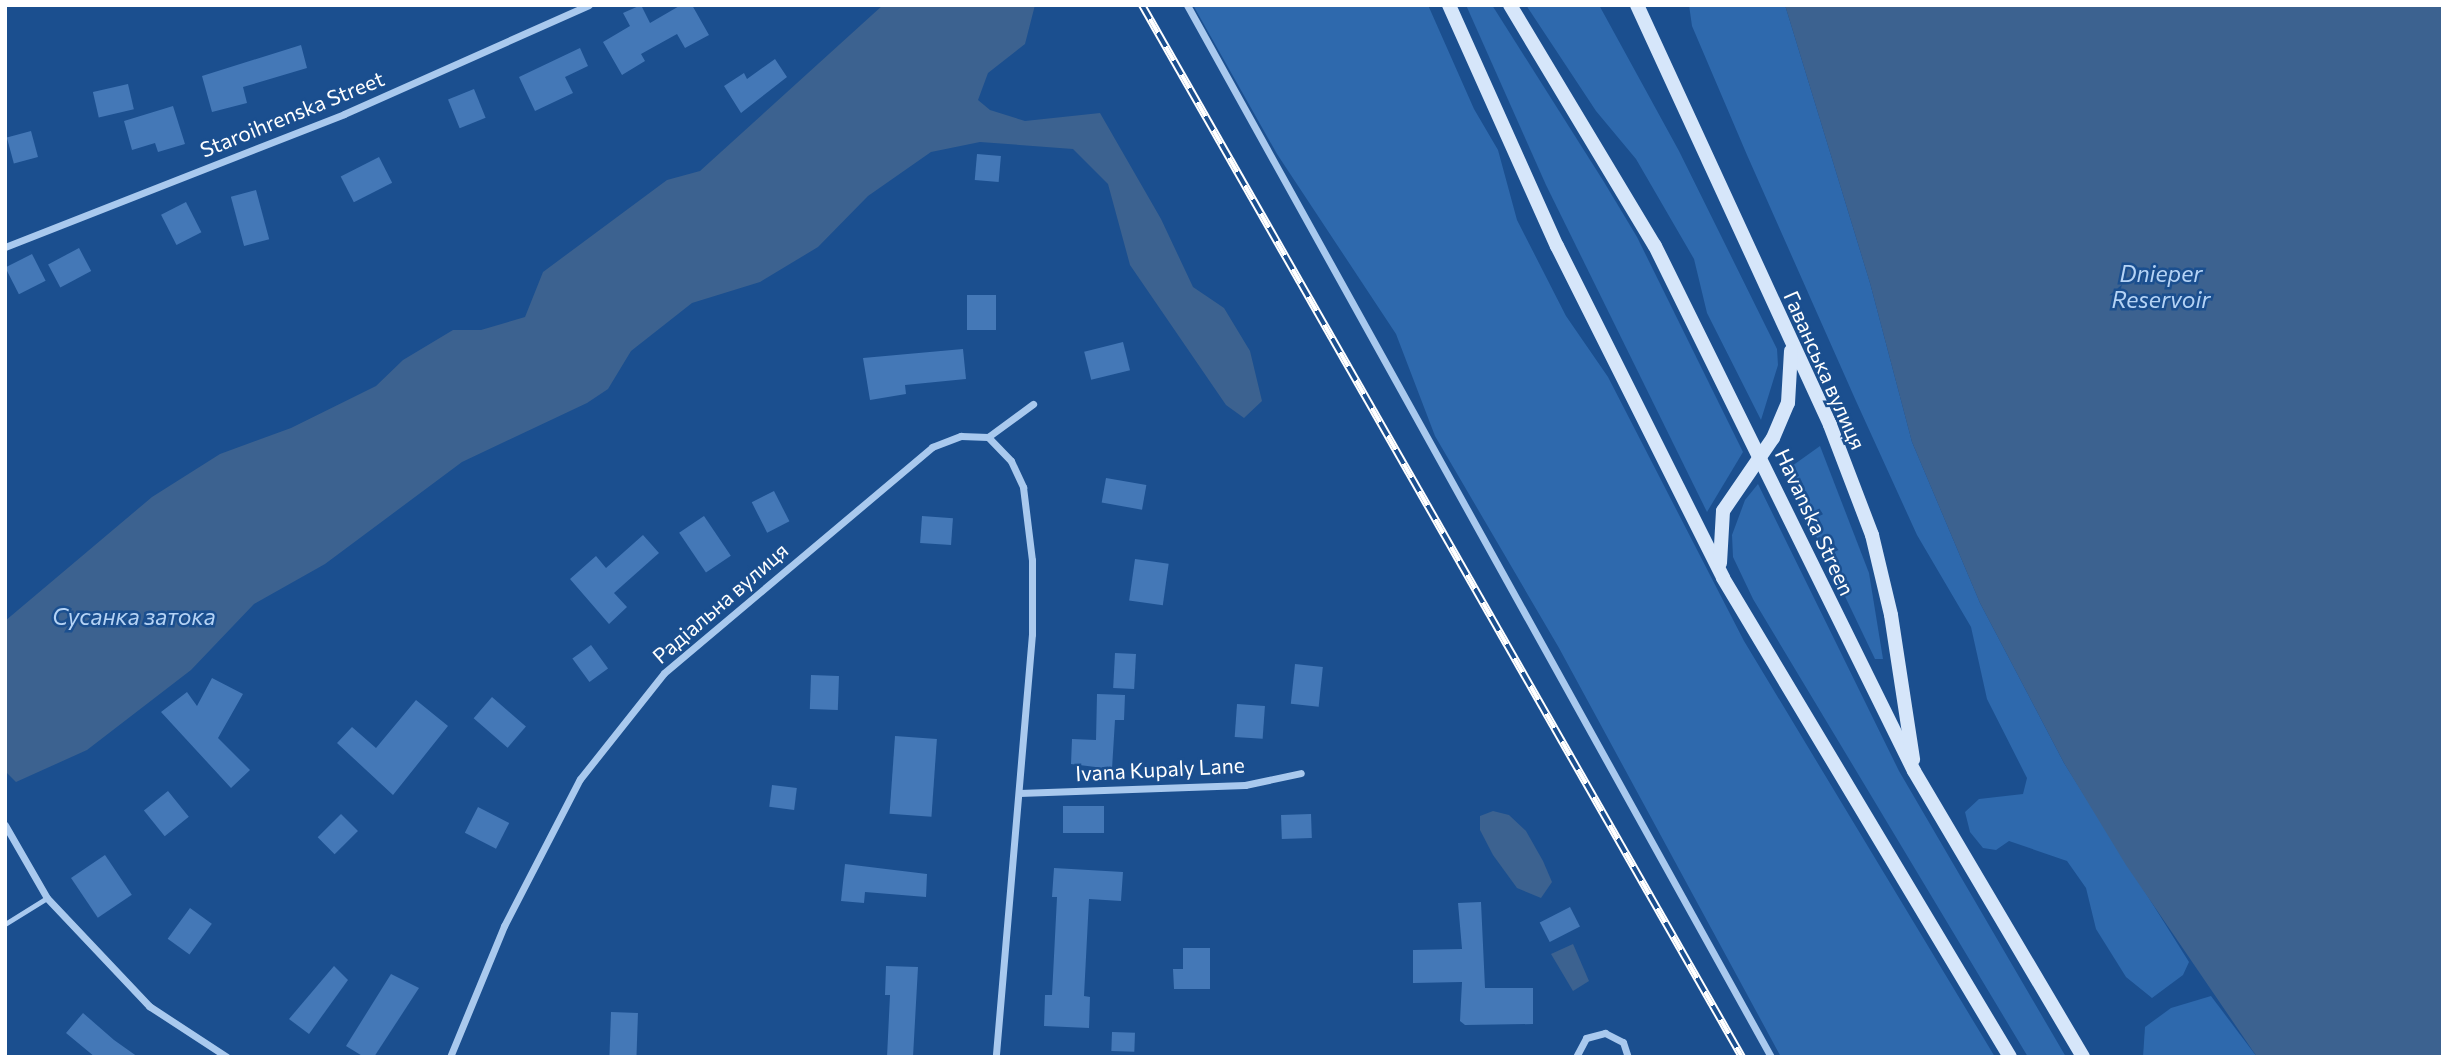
<!DOCTYPE html>
<meta charset="utf-8">
<style>
body{margin:0}
#map{position:relative;width:2448px;height:1062px;overflow:hidden;background:#1b4f8f;font-family:Commissioner,sans-serif}
div>[style]{position:absolute}
.green>*{inset:0;background:#2e69ad}
.water>*{inset:0;background:#3c6290}
.building>*{inset:0;background:#4478b7;transform-origin:0 0}
.lane>*{height:5px;margin:-2.5px;padding:0 2.5px;transform-origin:2.5px;border-radius:2.5px;background:#a9c9ee}
.street>*{height:7px;margin:-3.5px;padding:0 3.5px;transform-origin:3.5px;border-radius:3.5px;background:#a9c9ee}
.secondary>*{height:14px;margin:-7px;padding:0 7px;transform-origin:7px;border-radius:7px;background:#d6e6fa}
.rail>*{height:8px;margin-top:-4px;transform-origin:0;background:repeating-linear-gradient(90deg,#1b4f8f 0 16px,#fff 0 32px);box-sizing:border-box;border-block:2px solid #fff}
span{translate:-50% -50%;white-space:nowrap;text-align:center;line-height:1.15;-webkit-text-stroke:5px #1b4f8f;paint-order:stroke}
.street-label{font-size:21px;color:#fff}
.water-label{font-size:23px;color:#b5d3f5;font-style:italic}
.frame{position:absolute;inset:0;border:7px solid #fff;pointer-events:none}
</style>
<div id="map">
<div class="green">
<i style="clip-path:polygon(1193px 5px,1428px 5px,1474px 109px,1498px 150px,1517px 220px,1566px 316px,1608px 377px,1744px 641px,1995px 1057px,1781px 1057px,1559px 648px,1435px 436px,1396px 334px,1277px 154px)"></i>
<i style="clip-path:polygon(1466px 5px,1492px 5px,1604px 182px,1637px 237px,1743px 452px,1707px 512px,1546px 185px)"></i>
<i style="clip-path:polygon(1526px 5px,1599px 5px,1679px 151px,1777px 349px,1778px 365px,1761px 420px,1707px 313px,1694px 259px,1636px 159px,1596px 111px)"></i>
<i style="clip-path:polygon(1689px 5px,1785px 5px,1870px 283px,1912px 442px,1980px 603px,2064px 763px,2189px 962px,2183px 975px,2152px 998px,2126px 977px,2096px 929px,2086px 888px,2067px 861px,2009px 841px,1996px 850px,1983px 848px,1970px 832px,1965px 812px,1979px 799px,2023px 794px,2027px 778px,1987px 699px,1971px 627px,1917px 535px,1856px 401px,1747px 155px,1692px 26px)"></i>
<i style="clip-path:polygon(1820px 446px,1869px 573px,1883px 659px,1875px 659px,1785px 471px)"></i>
<i style="clip-path:polygon(1758px 484px,1899px 771px,2066px 1057px,2028px 1057px,1753px 599px,1733px 557px,1732px 535px,1745px 500px)"></i>
<i style="clip-path:polygon(2211px 996px,2257px 1057px,2143px 1057px,2145px 1027px,2171px 1008px)"></i>
</div>
<div class="water">
<i style="clip-path:polygon(883px 5px,1035px 5px,1025px 44px,988px 73px,978px 100px,990px 110px,1025px 121px,1100px 113px,1161px 219px,1193px 287px,1224px 308px,1250px 351px,1262px 401px,1244px 418px,1226px 405px,1130px 265px,1108px 184px,1073px 149px,980px 142px,931px 152px,868px 196px,818px 247px,760px 282px,692px 303px,631px 351px,608px 389px,587px 403px,462px 462px,325px 564px,254px 604px,191px 670px,87px 750px,16px 782px,5px 771px,5px 621px,152px 497px,220px 454px,291px 428px,376px 386px,403px 360px,453px 330px,481px 330px,525px 317px,543px 272px,667px 180px,700px 171px)"></i>
<i style="clip-path:polygon(1785px 5px,2443px 5px,2443px 1057px,2257px 1057px,2126px 865px,2064px 763px,1980px 603px,1912px 442px,1870px 283px)"></i>
<i style="clip-path:polygon(1493px 811px,1509px 815px,1526px 831px,1543px 861px,1552px 882px,1541px 898px,1517px 888px,1493px 855px,1480px 830px,1480px 816px)"></i>
<i style="clip-path:polygon(1573px 944px,1589px 981px,1573px 991px,1551px 954px)"></i>
</div>
<div class="building">
<i style="clip-path:polygon(641px 5px,650px 23px,681px 5px,692px 5px,709px 35px,685px 48px,677px 34px,641px 54px,645px 61px,622px 75px,603px 42px,630px 26px,623px 13px)"></i>
<i style="clip-path:polygon(301px 45px,307px 68px,243px 87px,247px 103px,212px 112px,202px 76px)"></i>
<i style="clip-path:polygon(580px 48px,588px 66px,565px 77px,573px 93px,535px 111px,519px 77px)"></i>
<i style="clip-path:polygon(775px 59px,787px 77px,741px 113px,724px 86px,744px 73px,747px 79px)"></i>
<i style="left:128px;top:84px;width:26px;height:36px;rotate:77deg"></i>
<i style="left:474px;top:89px;width:31px;height:28px;rotate:68deg"></i>
<i style="clip-path:polygon(173px 106px,185px 144px,158px 152px,155px 143px,132px 150px,124px 121px)"></i>
<i style="left:31px;top:131px;width:27px;height:25px;rotate:75deg"></i>
<i style="left:977px;top:154px;width:24px;height:26px;rotate:5deg"></i>
<i style="left:379px;top:157px;width:29px;height:43px;rotate:63deg"></i>
<i style="left:256px;top:190px;width:51px;height:26px;rotate:75deg"></i>
<i style="left:186px;top:202px;width:34px;height:28px;rotate:63deg"></i>
<i style="left:79px;top:248px;width:26px;height:35px;rotate:62deg"></i>
<i style="left:32px;top:254px;width:30px;height:30px;rotate:63deg"></i>
<i style="left:967px;top:295px;width:29px;height:35px"></i>
<i style="left:1123px;top:342px;width:29px;height:40px;rotate:76deg"></i>
<i style="clip-path:polygon(963px 349px,966px 379px,905px 385px,906px 394px,870px 400px,863px 358px)"></i>
<i style="left:1106px;top:478px;width:41px;height:25px;rotate:10deg"></i>
<i style="left:774px;top:491px;width:34px;height:25px;rotate:63deg"></i>
<i style="left:704px;top:516px;width:48px;height:30px;rotate:56deg"></i>
<i style="left:922px;top:516px;width:31px;height:27px;rotate:4deg"></i>
<i style="clip-path:polygon(643px 535px,659px 553px,614px 593px,627px 607px,609px 624px,570px 579px,596px 556px,606px 568px)"></i>
<i style="left:1135px;top:559px;width:34px;height:42px;rotate:8deg"></i>
<i style="left:591px;top:645px;width:29px;height:23px;rotate:54deg"></i>
<i style="left:1115px;top:653px;width:21px;height:35px;rotate:3deg"></i>
<i style="left:1295px;top:664px;width:28px;height:40px;rotate:6deg"></i>
<i style="left:811px;top:675px;width:28px;height:34px;rotate:2deg"></i>
<i style="clip-path:polygon(212px 678px,243px 694px,218px 738px,250px 770px,231px 788px,161px 712px,187px 692px,197px 706px)"></i>
<i style="clip-path:polygon(1097px 694px,1125px 695px,1124px 720px,1115px 720px,1112px 769px,1071px 764px,1072px 739px,1096px 740px)"></i>
<i style="left:492px;top:697px;width:45px;height:28px;rotate:41deg"></i>
<i style="clip-path:polygon(416px 700px,448px 726px,393px 795px,337px 743px,352px 727px,376px 748px)"></i>
<i style="left:1237px;top:704px;width:28px;height:33px;rotate:4deg"></i>
<i style="left:895px;top:736px;width:42px;height:78px;rotate:4deg"></i>
<i style="left:772px;top:785px;width:25px;height:22px;rotate:7deg"></i>
<i style="left:168px;top:791px;width:33px;height:31px;rotate:51deg"></i>
<i style="left:1104px;top:806px;width:27px;height:41px;rotate:90deg"></i>
<i style="left:478px;top:807px;width:35px;height:29px;rotate:27deg"></i>
<i style="left:341px;top:814px;width:24px;height:33px;rotate:45deg"></i>
<i style="left:1311px;top:814px;width:24px;height:30px;rotate:88deg"></i>
<i style="left:105px;top:855px;width:48px;height:41px;rotate:56deg"></i>
<i style="clip-path:polygon(845px 864px,927px 874px,926px 897px,865px 892px,864px 903px,841px 901px)"></i>
<i style="clip-path:polygon(1054px 868px,1123px 872px,1121px 901px,1089px 899px,1084px 996px,1090px 997px,1089px 1028px,1044px 1026px,1045px 995px,1052px 995px,1057px 897px,1052px 897px)"></i>
<i style="clip-path:polygon(1481px 902px,1485px 988px,1533px 988px,1533px 1024px,1465px 1025px,1460px 1021px,1462px 982px,1413px 983px,1413px 950px,1462px 949px,1458px 903px)"></i>
<i style="left:1570px;top:907px;width:22px;height:34px;rotate:63deg"></i>
<i style="left:190px;top:908px;width:27px;height:38px;rotate:36deg"></i>
<i style="clip-path:polygon(1183px 948px,1210px 948px,1210px 989px,1174px 989px,1173px 969px,1183px 969px)"></i>
<i style="clip-path:polygon(334px 966px,348px 980px,309px 1034px,289px 1019px)"></i>
<i style="clip-path:polygon(886px 966px,918px 967px,913px 1057px,887px 1057px,890px 995px,885px 995px)"></i>
<i style="clip-path:polygon(391px 974px,419px 988px,374px 1057px,364px 1057px,346px 1046px)"></i>
<i style="left:611px;top:1012px;width:27px;height:45px;rotate:2deg"></i>
<i style="clip-path:polygon(83px 1013px,114px 1040px,138px 1057px,95px 1057px,66px 1033px)"></i>
<i style="left:1112px;top:1032px;width:23px;height:19px;rotate:2deg"></i>
</div>
<div class="lane">
<i style="left:5px;top:924px;width:49px;rotate:-31.8deg"></i>
</div>
<div class="street">
<i style="left:1187px;top:5px;width:1203px;rotate:60.96deg"></i>
<i style="left:5px;top:247px;width:364px;rotate:-21.4deg"></i>
<i style="left:344px;top:114px;width:268px;rotate:-24deg"></i>
<i style="left:988px;top:437px;width:33px;rotate:46deg"></i>
<i style="left:1011px;top:461px;width:29px;rotate:65deg"></i>
<i style="left:1023px;top:487px;width:74px;rotate:83deg"></i>
<i style="left:1032px;top:560px;width:74px;rotate:90deg"></i>
<i style="left:1032px;top:634px;width:425px;rotate:94.9deg"></i>
<i style="left:1019px;top:793px;width:226px;rotate:-2deg"></i>
<i style="left:1245px;top:785px;width:57px;rotate:-12.1deg"></i>
<i style="left:5px;top:825px;width:84px;rotate:60.1deg"></i>
<i style="left:47px;top:898px;width:149px;rotate:46.6deg"></i>
<i style="left:149px;top:1006px;width:93px;rotate:33.2deg"></i>
<i style="left:450px;top:1057px;width:142px;rotate:-67.6deg"></i>
<i style="left:504px;top:926px;width:165px;rotate:-62.7deg"></i>
<i style="left:580px;top:779px;width:135px;rotate:-51.6deg"></i>
<i style="left:664px;top:673px;width:351px;rotate:-40.1deg"></i>
<i style="left:932px;top:447px;width:31px;rotate:-21deg"></i>
<i style="left:961px;top:436px;width:27px;rotate:2deg"></i>
<i style="left:988px;top:437px;width:56px;rotate:-36.3deg"></i>
<i style="left:1576px;top:1057px;width:21px;rotate:-62deg"></i>
<i style="left:1586px;top:1038px;width:20px;rotate:-15deg"></i>
<i style="left:1605px;top:1033px;width:20px;rotate:27deg"></i>
<i style="left:1623px;top:1042px;width:16px;rotate:72deg"></i>
</div>
<div class="secondary">
<i style="left:1449px;top:5px;width:264px;rotate:65.9deg"></i>
<i style="left:1557px;top:246px;width:371px;rotate:63.4deg"></i>
<i style="left:1723px;top:578px;width:558px;rotate:59.07deg"></i>
<i style="left:1510px;top:5px;width:281px;rotate:59deg"></i>
<i style="left:1655px;top:246px;width:585px;rotate:63.74deg"></i>
<i style="left:1914px;top:771px;width:332px;rotate:59.4deg"></i>
<i style="left:1637px;top:5px;width:462px;rotate:65.3deg"></i>
<i style="left:1830px;top:425px;width:118px;rotate:69.1deg"></i>
<i style="left:1872px;top:535px;width:82px;rotate:76.6deg"></i>
<i style="left:1891px;top:615px;width:146px;rotate:81.3deg"></i>
<i style="left:1720px;top:563px;width:52px;rotate:-86.7deg"></i>
<i style="left:1723px;top:511px;width:88px;rotate:-55.6deg"></i>
<i style="left:1773px;top:438px;width:38px;rotate:-67deg"></i>
<i style="left:1788px;top:403px;width:52px;rotate:-86.7deg"></i>
</div>
<div class="rail">
<i style="left:1142px;top:5px;width:1211px;rotate:60.3deg"></i>
</div>
<div class="street-label">
<span style="left:292px;top:114px;rotate:-22deg">Staroihrenska Street</span>
<span style="left:1825px;top:370px;rotate:66deg">Гаванська вулиця</span>
<span style="left:1815px;top:522px;rotate:65deg">Havanska Streen</span>
<span style="left:720px;top:603px;rotate:-41deg">Радіальна вулиця</span>
<span style="left:1160px;top:769px;rotate:-3deg">Ivana Kupaly Lane</span>
</div>
<div class="water-label">
<span style="left:2161px;top:286px">Dnieper<br>Reservoir</span>
<span style="left:134px;top:616px">Сусанка затока</span>
</div>
<div class="frame"></div>
</div>
